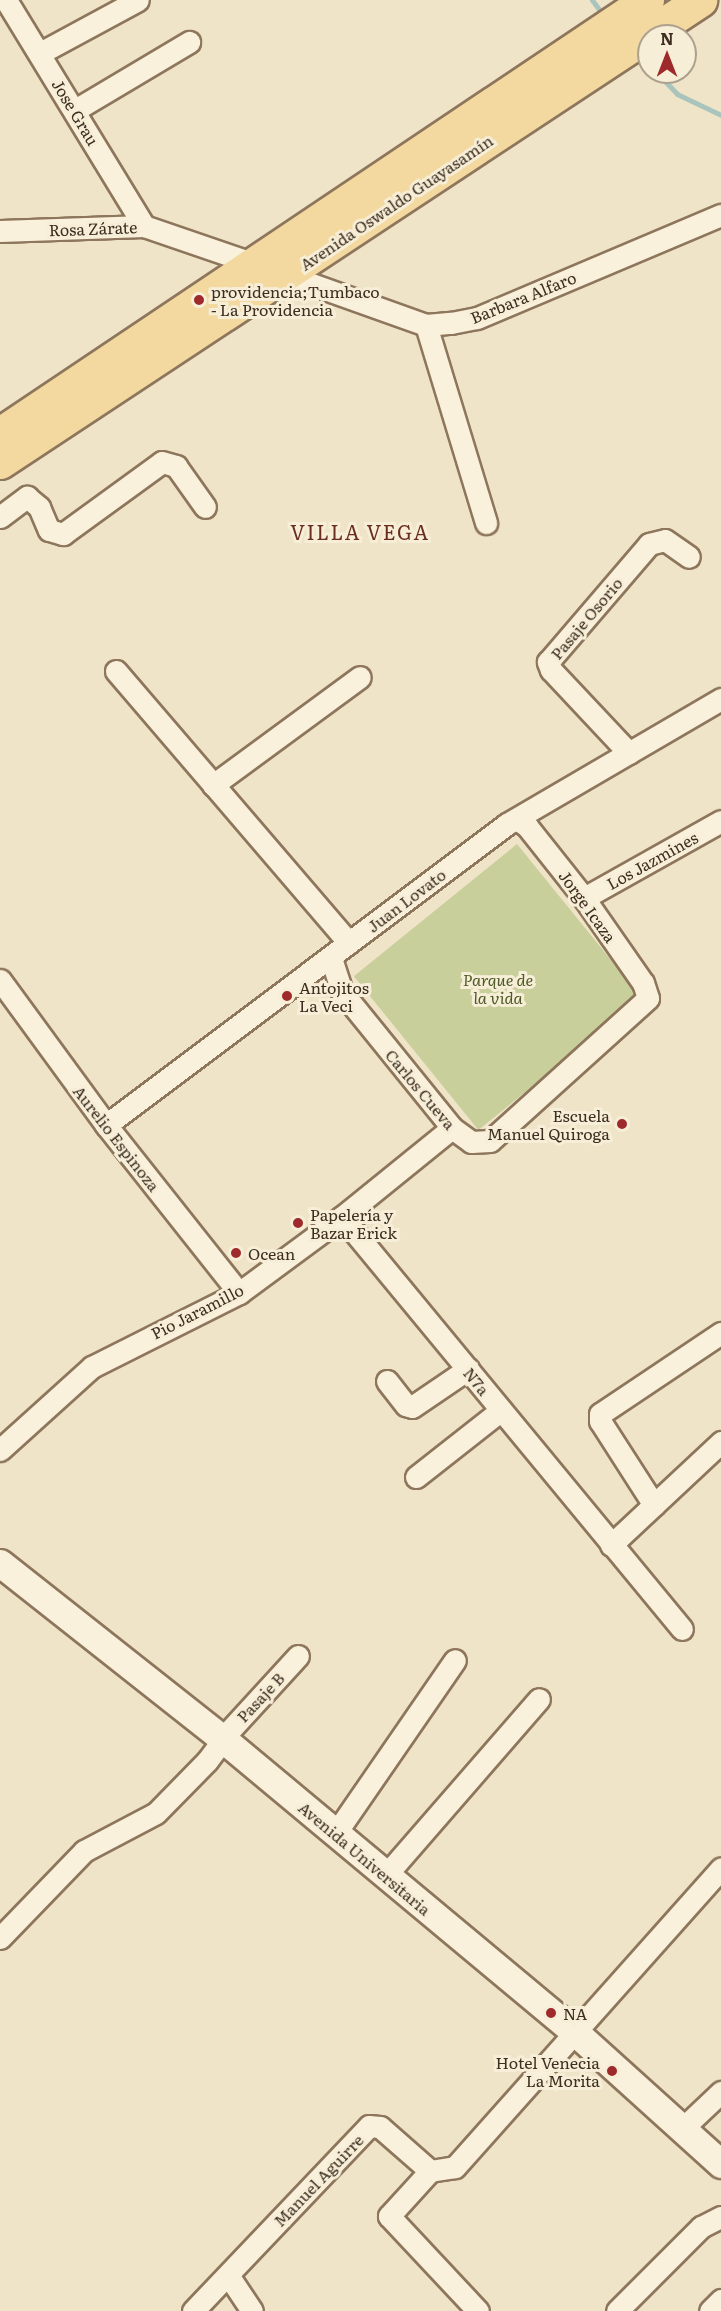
<!DOCTYPE html>
<meta charset="utf-8">
<style>
body{margin:0}
#map{position:relative;width:721px;height:2311px;overflow:hidden;background:#f0e4c8;font-family:Literata,serif}
div>[style]{position:absolute}
.green>*{inset:0;background:#c9cf9b;transform-origin:0 0}
.stream>*{height:5px;margin:-2.5px;padding:0 2.5px;transform-origin:2.5px;border-radius:2.5px;background:#a9c4bc}
.roads{filter:drop-shadow(2px 0 #8d765c) drop-shadow(-2px 0 #8d765c) drop-shadow(0 2px #8d765c) drop-shadow(0 -2px #8d765c)}
.minor>*{height:21px;margin:-10.5px;padding:0 10.5px;transform-origin:10.5px;border-radius:10.5px;background:#faf1dc}
.tertiary>*{height:27px;margin:-13.5px;padding:0 13.5px;transform-origin:13.5px;border-radius:13.5px;background:#faf1dc}
.primary>*{height:33px;margin:-16.5px;padding:0 16.5px;transform-origin:16.5px;border-radius:16.5px;background:#f3d9a0}
.dots>*{width:16px;height:16px;translate:-50% -50%;box-sizing:border-box;border:3px solid #f7eed8;border-radius:50%}
span{translate:-50% -50%;white-space:nowrap;text-align:center;line-height:1.15;-webkit-text-stroke:6px #f7eed8;paint-order:stroke}
.street-label{font-size:16px;color:#3d2e20}
.poi-label{font-size:16px;color:#3d2e20}
.left{translate:0 -50%;text-align:left}
.right{translate:-100% -50%;text-align:right}
.park-label{font-size:16px;color:#4d5a26;font-style:italic}
.quarter-label{font-size:20px;color:#6b2e1e;letter-spacing:1.5px}
.north{position:absolute;left:637px;top:24px;width:60px;height:60px;box-sizing:border-box;background:#f7eed8;border:2px solid #ada18e;border-radius:50%;rotate:0deg;font-size:16px;font-weight:700;line-height:24px;text-align:center;color:#3d2e20}
.north::after{content:'';display:block;margin:auto;width:21px;height:27px;background:#9e2a2b;clip-path:polygon(50% 0,100% 100%,50% 72%,0 100%)}
</style>
<div id="map">
<div class="green">
<i style="left:517px;top:844px;width:198px;height:210px;rotate:51deg"></i>
</div>
<div class="stream">
<i style="left:592px;top:0;width:21px;rotate:53deg"></i>
<i style="left:638px;top:52px;width:16px;rotate:47deg"></i>
<i style="left:656px;top:72px;width:30px;rotate:46deg"></i>
<i style="left:677px;top:94px;width:49px;rotate:25.5deg"></i>
</div>
<div class="roads">
<div class="minor">
<i style="left:6px;top:0;width:265px;rotate:58.6deg"></i>
<i style="left:40px;top:53px;width:111px;rotate:-28.4deg"></i>
<i style="left:75px;top:110px;width:133px;rotate:-30.8deg"></i>
<i style="left:0;top:231px;width:144px;rotate:-2deg"></i>
<i style="left:144px;top:226px;width:114px;rotate:18.9deg"></i>
<i style="left:286px;top:275px;width:149px;rotate:19.7deg"></i>
<i style="left:426px;top:325px;width:25px;rotate:-5deg"></i>
<i style="left:451px;top:323px;width:26px;rotate:-11deg"></i>
<i style="left:477px;top:318px;width:265px;rotate:-22.9deg"></i>
<i style="left:426px;top:325px;width:207px;rotate:73.1deg"></i>
<i style="left:0;top:517px;width:34px;rotate:-37deg"></i>
<i style="left:27px;top:497px;width:16px;rotate:40deg"></i>
<i style="left:39px;top:507px;width:25px;rotate:67deg"></i>
<i style="left:49px;top:530px;width:15px;rotate:16deg"></i>
<i style="left:63px;top:534px;width:122px;rotate:-36deg"></i>
<i style="left:162px;top:462px;width:15px;rotate:16deg"></i>
<i style="left:176px;top:466px;width:50px;rotate:54.7deg"></i>
<i style="left:116px;top:671px;width:358px;rotate:49.4deg"></i>
<i style="left:629px;top:753px;width:114px;rotate:-133.2deg"></i>
<i style="left:551px;top:670px;width:9px;rotate:-111deg"></i>
<i style="left:548px;top:662px;width:155px;rotate:-49.4deg"></i>
<i style="left:649px;top:544px;width:16px;rotate:-14deg"></i>
<i style="left:665px;top:540px;width:29px;rotate:35deg"></i>
<i style="left:213px;top:785px;width:182px;rotate:-36.3deg"></i>
<i style="left:584px;top:898px;width:157px;rotate:-29.3deg"></i>
<i style="left:331px;top:958px;width:36px;rotate:72deg"></i>
<i style="left:342px;top:992px;width:175px;rotate:51deg"></i>
<i style="left:452px;top:1128px;width:24px;rotate:36deg"></i>
<i style="left:471px;top:1142px;width:19px;rotate:-3deg"></i>
<i style="left:490px;top:1141px;width:213px;rotate:-42.1deg"></i>
<i style="left:648px;top:998px;width:16px;rotate:-108deg"></i>
<i style="left:643px;top:983px;width:103px;rotate:-124.8deg"></i>
<i style="left:584px;top:898px;width:92px;rotate:-128.4deg"></i>
<i style="left:527px;top:826px;width:11px;rotate:-146deg"></i>
<i style="left:0;top:980px;width:180px;rotate:53.8deg"></i>
<i style="left:106px;top:1125px;width:214px;rotate:51.6deg"></i>
<i style="left:106px;top:1125px;width:501px;rotate:-36.89deg"></i>
<i style="left:507px;top:824px;width:248px;rotate:-30.3deg"></i>
<i style="left:342px;top:1217px;width:534px;rotate:50.47deg"></i>
<i style="left:387px;top:1381px;width:31px;rotate:52deg"></i>
<i style="left:406px;top:1405px;width:6px;rotate:18deg"></i>
<i style="left:412px;top:1407px;width:68px;rotate:-34.2deg"></i>
<i style="left:0;top:1450px;width:124px;rotate:-42.1deg"></i>
<i style="left:92px;top:1367px;width:165px;rotate:-26.7deg"></i>
<i style="left:239px;top:1293px;width:128px;rotate:-36.4deg"></i>
<i style="left:342px;top:1217px;width:141px;rotate:-39deg"></i>
<i style="left:416px;top:1477px;width:108px;rotate:-38.2deg"></i>
<i style="left:654px;top:1505px;width:100px;rotate:-122.7deg"></i>
<i style="left:600px;top:1421px;width:7px;rotate:-90deg"></i>
<i style="left:600px;top:1414px;width:146px;rotate:-33.8deg"></i>
<i style="left:611px;top:1545px;width:151px;rotate:-43.1deg"></i>
<i style="left:335px;top:1834px;width:211px;rotate:-55.4deg"></i>
<i style="left:386px;top:1875px;width:233px;rotate:-49deg"></i>
<i style="left:0;top:1938px;width:121px;rotate:-46deg"></i>
<i style="left:84px;top:1851px;width:81px;rotate:-27.8deg"></i>
<i style="left:156px;top:1813px;width:73px;rotate:-45.6deg"></i>
<i style="left:207px;top:1761px;width:40px;rotate:-53deg"></i>
<i style="left:231px;top:1729px;width:99px;rotate:-47.5deg"></i>
<i style="left:682px;top:2129px;width:54px;rotate:-43.5deg"></i>
<i style="left:430px;top:2171px;width:61px;rotate:132.3deg"></i>
<i style="left:389px;top:2216px;width:130px;rotate:46.9deg"></i>
<i style="left:228px;top:2275px;width:43px;rotate:56.3deg"></i>
<i style="left:193px;top:2311px;width:255px;rotate:-46.4deg"></i>
<i style="left:369px;top:2126px;width:11px;rotate:5deg"></i>
<i style="left:380px;top:2127px;width:67px;rotate:41.3deg"></i>
<i style="left:430px;top:2171px;width:25px;rotate:-9deg"></i>
<i style="left:455px;top:2167px;width:400px;rotate:-48.3deg"></i>
<i style="left:617px;top:2311px;width:119px;rotate:-45deg"></i>
<i style="left:701px;top:2227px;width:22px;rotate:-27deg"></i>
<i style="left:710px;top:2311px;width:16px;rotate:-45deg"></i>
</div>
<div class="tertiary">
<i style="left:0;top:1563px;width:284px;rotate:38.3deg"></i>
<i style="left:223px;top:1739px;width:458px;rotate:39.8deg"></i>
<i style="left:575px;top:2032px;width:197px;rotate:42.1deg"></i>
</div>
<div class="primary">
<i style="left:0;top:434px;width:779px;rotate:-33.85deg"></i>
<i style="left:0;top:462px;width:839px;rotate:-33.42deg"></i>
</div>
</div>
<div class="dots">
<i style="left:199px;top:300px;background:#9e2a2b"></i>
<i style="left:287px;top:996px;background:#9e2a2b"></i>
<i style="left:622px;top:1124px;background:#9e2a2b"></i>
<i style="left:298px;top:1223px;background:#9e2a2b"></i>
<i style="left:236px;top:1253px;background:#9e2a2b"></i>
<i style="left:551px;top:2013px;background:#9e2a2b"></i>
<i style="left:612px;top:2071px;background:#9e2a2b"></i>
</div>
<div class="street-label">
<span style="left:76px;top:112px;rotate:59deg">Jose Grau</span>
<span style="left:396px;top:202px;rotate:-34deg">Avenida Oswaldo Guayasamín</span>
<span style="left:93px;top:228px;rotate:-2deg">Rosa Zárate</span>
<span style="left:523px;top:297px;rotate:-22deg">Barbara Alfaro</span>
<span style="left:586px;top:618px;rotate:-50deg">Pasaje Osorio</span>
<span style="left:652px;top:860px;rotate:-29deg">Los Jazmines</span>
<span style="left:406px;top:900px;rotate:-37deg">Juan Lovato</span>
<span style="left:588px;top:906px;rotate:54deg">Jorge Icaza</span>
<span style="left:421px;top:1089px;rotate:50deg">Carlos Cueva</span>
<span style="left:117px;top:1138px;rotate:52deg">Aurelio Espinoza</span>
<span style="left:197px;top:1311px;rotate:-27deg">Pio Jaramillo</span>
<span style="left:477px;top:1381px;rotate:51deg">N7a</span>
<span style="left:260px;top:1697px;rotate:-47deg">Pasaje B</span>
<span style="left:365px;top:1858px;rotate:40deg">Avenida Universitaria</span>
<span style="left:318px;top:2180px;rotate:-46deg">Manuel Aguirre</span>
</div>
<div class="poi-label">
<span class="left" style="left:211px;top:300px">providencia;Tumbaco<br>- La Providencia</span>
<span class="left" style="left:299px;top:996px">Antojitos<br>La Veci</span>
<span class="right" style="left:610px;top:1124px">Escuela<br>Manuel Quiroga</span>
<span class="left" style="left:310px;top:1223px">Papelería y<br>Bazar Erick</span>
<span class="left" style="left:248px;top:1253px">Ocean</span>
<span class="left" style="left:563px;top:2013px">NA</span>
<span class="right" style="left:600px;top:2071px">Hotel Venecia<br>La Morita</span>
</div>
<div class="park-label">
<span style="left:498px;top:988px">Parque de<br>la vida</span>
</div>
<div class="quarter-label">
<span style="left:360px;top:531px">VILLA VEGA</span>
</div>
<div class="north">N</div>
</div>
